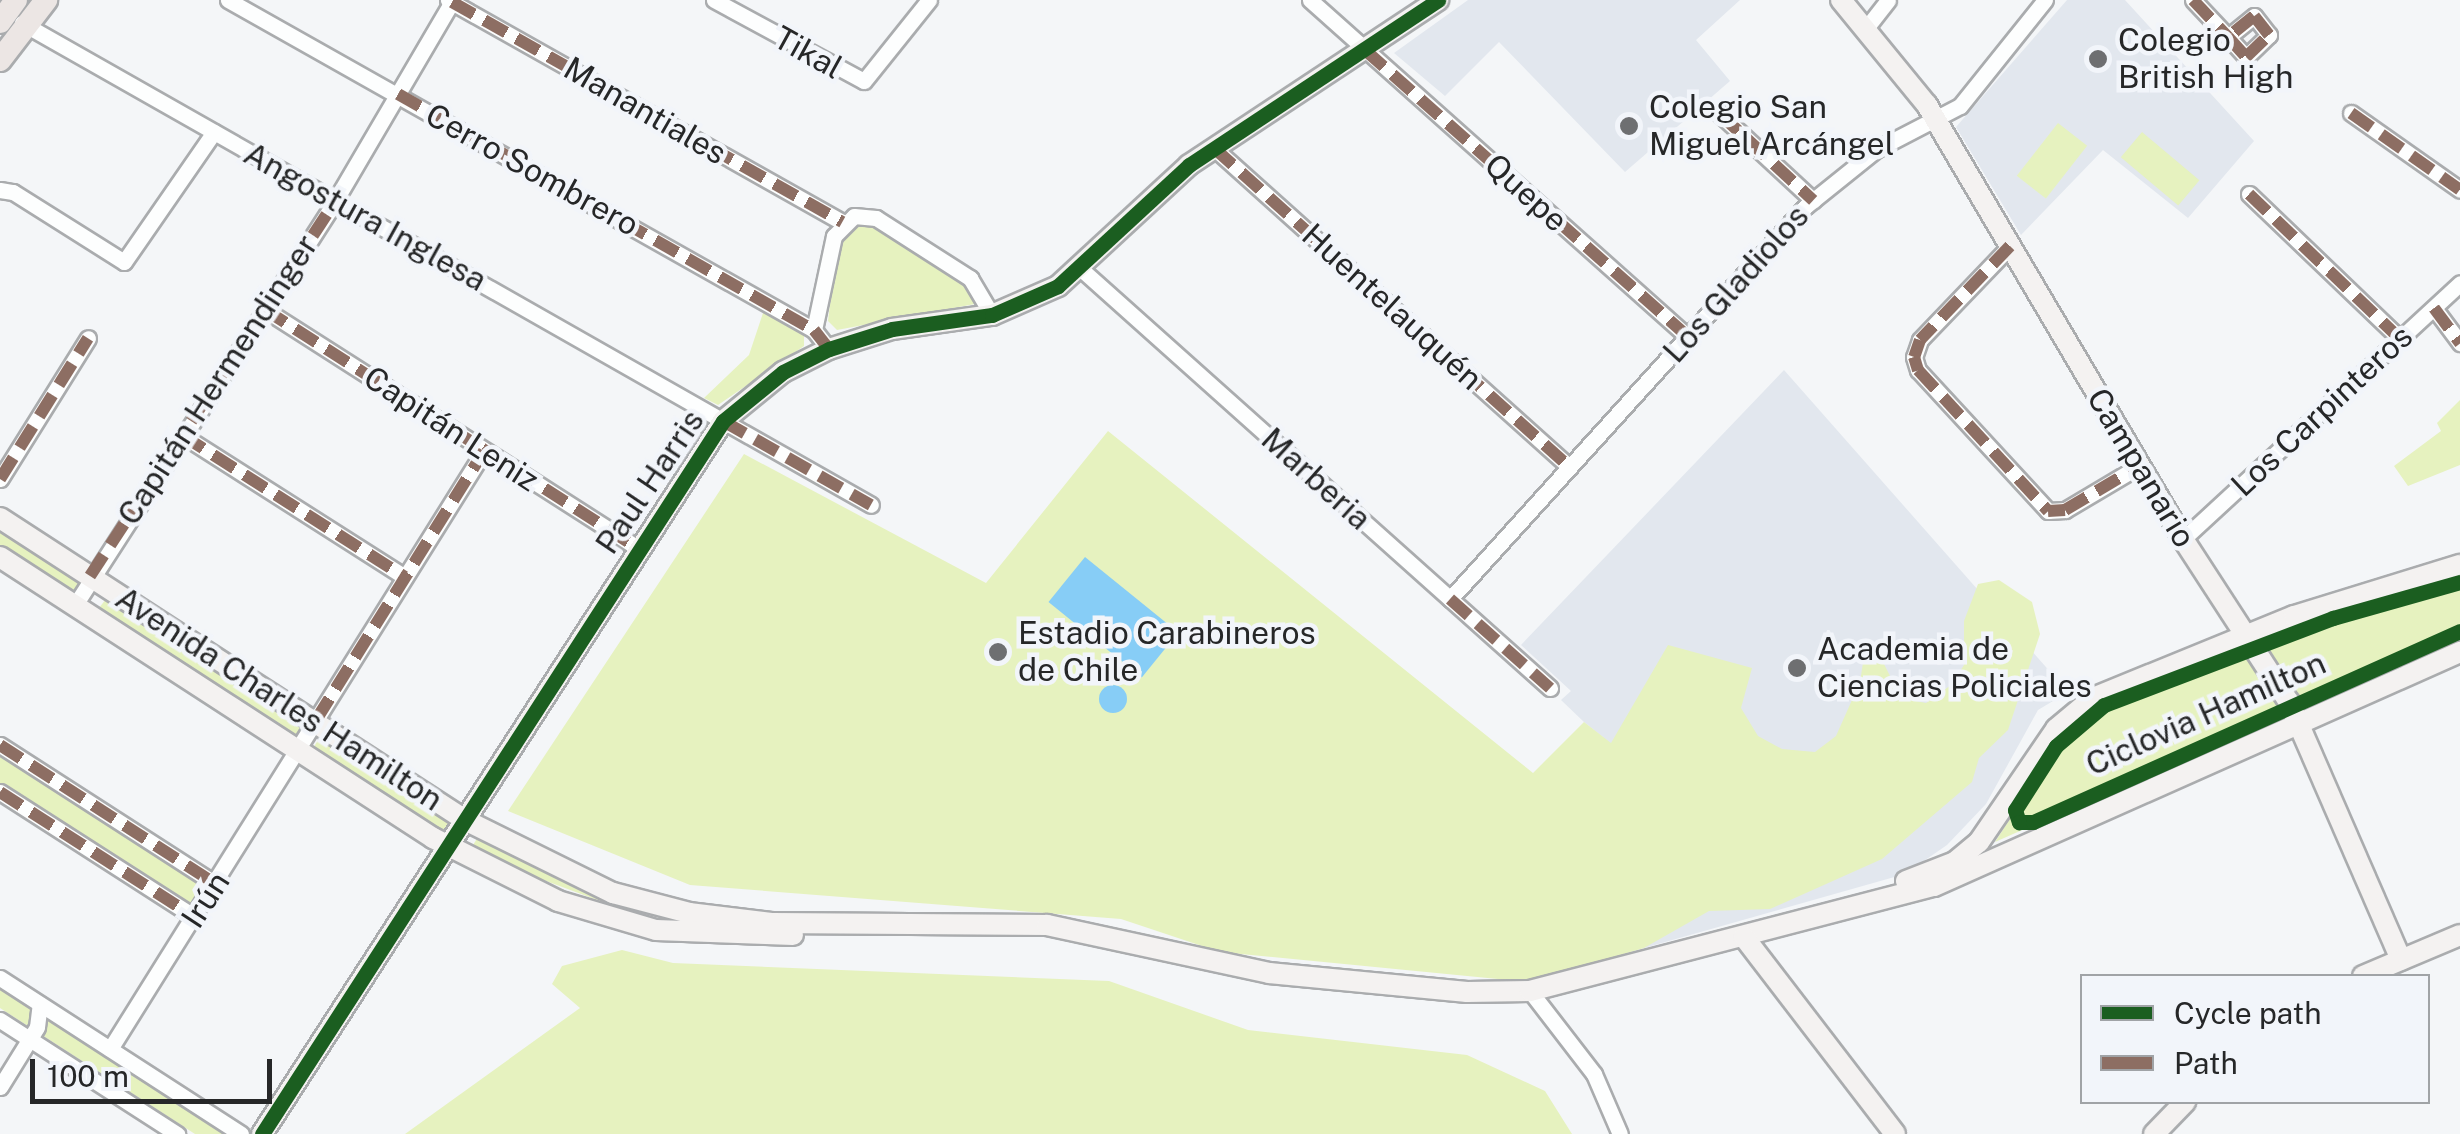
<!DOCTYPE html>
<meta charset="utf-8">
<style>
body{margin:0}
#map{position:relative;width:2460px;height:1134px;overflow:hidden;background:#f4f6f8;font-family:"Public Sans",sans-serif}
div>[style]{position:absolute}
.built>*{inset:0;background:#e2e7ee}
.green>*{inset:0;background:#e6f2bf;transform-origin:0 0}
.water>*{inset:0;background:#87cdf6;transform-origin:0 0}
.round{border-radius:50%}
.roads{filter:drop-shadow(2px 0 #aaacae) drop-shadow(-2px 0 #aaacae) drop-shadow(0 2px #aaacae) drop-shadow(0 -2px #aaacae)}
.street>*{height:15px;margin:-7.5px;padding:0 7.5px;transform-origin:7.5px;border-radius:7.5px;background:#fdfefe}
.secondary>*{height:20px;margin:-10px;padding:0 10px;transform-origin:10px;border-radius:10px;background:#f4f2f1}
.primary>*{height:22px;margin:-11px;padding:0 11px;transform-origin:11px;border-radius:11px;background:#ece6e4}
.quiet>*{height:12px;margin-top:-6px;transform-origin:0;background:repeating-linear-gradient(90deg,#8d6e63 0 25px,transparent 0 37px)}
.cycleway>*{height:15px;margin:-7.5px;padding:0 7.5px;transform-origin:7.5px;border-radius:7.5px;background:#1b5e20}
.dots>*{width:28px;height:28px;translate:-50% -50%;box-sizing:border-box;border:5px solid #f2f5fa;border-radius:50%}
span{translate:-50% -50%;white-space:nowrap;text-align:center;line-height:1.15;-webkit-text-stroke:9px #f2f5fa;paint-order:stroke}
.poi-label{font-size:32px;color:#262728}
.left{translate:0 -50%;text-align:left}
.street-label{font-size:32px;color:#262728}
.legend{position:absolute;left:2080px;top:974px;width:350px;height:130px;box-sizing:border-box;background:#f2f5fa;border:2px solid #a0a3a6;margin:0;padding:12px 18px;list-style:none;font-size:30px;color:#262728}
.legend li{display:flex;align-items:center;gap:20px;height:50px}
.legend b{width:50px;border:2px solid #a0a3a6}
.scale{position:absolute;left:30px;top:1059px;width:242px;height:45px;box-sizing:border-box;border:5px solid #262728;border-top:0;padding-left:12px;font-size:30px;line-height:35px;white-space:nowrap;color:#262728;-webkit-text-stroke:8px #f2f5fa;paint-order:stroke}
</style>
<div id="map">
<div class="built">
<i style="clip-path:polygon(1468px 0,1740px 0,1696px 40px,1730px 81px,1625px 172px,1499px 42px,1445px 96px,1394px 53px)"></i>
<i style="clip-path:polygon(2067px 0,2125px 0,2254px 141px,2188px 218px,2103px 150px,2021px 235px,1956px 127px)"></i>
<i style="clip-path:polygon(1784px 370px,2068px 692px,2038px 710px,1986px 804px,1947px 845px,1905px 874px,1644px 948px,1727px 837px,1584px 722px,1561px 700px,1571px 691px,1521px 645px)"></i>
</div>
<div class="green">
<i style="left:2058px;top:123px;width:37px;height:67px;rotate:38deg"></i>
<i style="left:2142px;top:132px;width:75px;height:33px;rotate:40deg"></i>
<i style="clip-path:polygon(872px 221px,975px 290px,975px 304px,837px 330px,828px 321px,838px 238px,853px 222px)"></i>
<i style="clip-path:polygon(764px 310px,804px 333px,804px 346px,718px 405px,704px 398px,749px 355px)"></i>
<i style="clip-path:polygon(2460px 400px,2460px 465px,2408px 486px,2394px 466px,2441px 431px,2437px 423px)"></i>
<i style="clip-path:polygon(1108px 431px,1533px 773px,1584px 722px,1611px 743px,1668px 645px,1752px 668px,1741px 708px,1758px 736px,1782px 749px,1815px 752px,1836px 736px,1860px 682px,1864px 656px,1879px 654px,1901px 698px,1926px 703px,1951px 685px,1964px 665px,1964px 621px,1978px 584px,1999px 580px,2032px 602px,2040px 634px,2008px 730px,1979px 758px,1972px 782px,1882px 859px,1770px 909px,1709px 911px,1644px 948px,1529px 982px,1220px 952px,1121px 919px,690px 885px,508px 811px,744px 454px,986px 583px)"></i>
<i style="clip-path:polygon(0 530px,81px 584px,71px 596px,0 550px)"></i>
<i style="clip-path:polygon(2460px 583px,2460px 637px,1995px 842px,2062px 738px,2104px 705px,2221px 656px)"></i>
<i style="clip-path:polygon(106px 599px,302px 727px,294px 740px,95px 613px)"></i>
<i style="left:320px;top:737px;width:163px;height:20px;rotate:32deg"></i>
<i style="left:0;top:748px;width:250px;height:39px;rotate:33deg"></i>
<i style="clip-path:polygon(478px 837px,616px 903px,616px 907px,522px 872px,473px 845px)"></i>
<i style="clip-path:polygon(622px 950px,673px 963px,1109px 981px,1248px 1030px,1467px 1055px,1545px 1091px,1572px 1134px,405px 1134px,580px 1008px,552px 984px,562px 966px)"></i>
<i style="clip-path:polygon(0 986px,231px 1134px,195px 1134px,0 1008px)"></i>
</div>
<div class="water">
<i style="left:1085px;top:557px;width:120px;height:58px;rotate:39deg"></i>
<i class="round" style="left:1099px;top:685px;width:28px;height:28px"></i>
</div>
<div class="roads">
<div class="street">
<i style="left:228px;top:0;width:673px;rotate:29.39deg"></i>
<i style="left:814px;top:330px;width:24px;rotate:52deg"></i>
<i style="left:448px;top:0;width:452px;rotate:29.4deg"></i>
<i style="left:714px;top:0;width:170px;rotate:28.4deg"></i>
<i style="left:864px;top:81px;width:104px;rotate:-51.3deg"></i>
<i style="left:1310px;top:0;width:506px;rotate:41.72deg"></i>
<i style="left:2193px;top:0;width:51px;rotate:46.6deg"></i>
<i style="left:2228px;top:37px;width:27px;rotate:48deg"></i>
<i style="left:2246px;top:57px;width:32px;rotate:-44deg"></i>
<i style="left:2269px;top:35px;width:24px;rotate:-128deg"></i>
<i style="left:2254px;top:16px;width:33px;rotate:141deg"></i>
<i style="left:22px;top:23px;width:976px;rotate:29.58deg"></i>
<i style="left:1867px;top:27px;width:34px;rotate:-52deg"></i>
<i style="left:2351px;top:113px;width:133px;rotate:35.2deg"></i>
<i style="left:1720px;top:114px;width:127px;rotate:42.8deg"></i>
<i style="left:1214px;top:148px;width:478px;rotate:41.9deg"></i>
<i style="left:0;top:190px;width:13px;rotate:9deg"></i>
<i style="left:13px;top:192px;width:131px;rotate:32.2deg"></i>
<i style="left:124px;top:262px;width:158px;rotate:-55.3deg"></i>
<i style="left:2249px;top:194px;width:209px;rotate:43.8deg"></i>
<i style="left:2010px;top:246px;width:130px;rotate:133.8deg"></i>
<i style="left:1920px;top:340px;width:18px;rotate:109deg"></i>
<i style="left:1914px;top:357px;width:14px;rotate:73deg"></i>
<i style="left:1918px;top:370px;width:192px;rotate:47.3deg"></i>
<i style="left:2048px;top:511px;width:17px;rotate:-3deg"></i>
<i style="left:2065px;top:510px;width:86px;rotate:-30.7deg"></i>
<i style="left:1081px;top:269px;width:629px;rotate:41.78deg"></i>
<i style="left:2434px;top:308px;width:44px;rotate:53.4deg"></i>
<i style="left:264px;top:309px;width:444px;rotate:32.6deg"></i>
<i style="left:814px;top:330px;width:96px;rotate:-78deg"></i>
<i style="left:834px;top:236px;width:28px;rotate:-45deg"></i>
<i style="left:854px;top:216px;width:22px;rotate:5deg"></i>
<i style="left:876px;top:218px;width:112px;rotate:32.6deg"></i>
<i style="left:970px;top:278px;width:43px;rotate:59.3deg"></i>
<i style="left:182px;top:435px;width:264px;rotate:32.5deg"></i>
<i style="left:0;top:479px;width:166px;rotate:-58deg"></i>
<i style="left:2183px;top:539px;width:377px;rotate:-42.7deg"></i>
<i style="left:1450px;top:599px;width:530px;rotate:-47.83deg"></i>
<i style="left:1806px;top:206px;width:91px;rotate:-38.8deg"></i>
<i style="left:1877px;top:149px;width:93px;rotate:-27.4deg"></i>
<i style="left:1960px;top:106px;width:136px;rotate:-51.3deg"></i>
<i style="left:75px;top:605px;width:480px;rotate:-57.2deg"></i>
<i style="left:335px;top:201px;width:233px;rotate:-59.6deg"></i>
<i style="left:0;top:745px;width:257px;rotate:32.8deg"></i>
<i style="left:0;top:792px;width:232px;rotate:32.7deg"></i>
<i style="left:0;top:978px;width:287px;rotate:32.9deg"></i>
<i style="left:1530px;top:991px;width:105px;rotate:52.4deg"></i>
<i style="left:1594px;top:1074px;width:65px;rotate:66.6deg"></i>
<i style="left:0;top:1020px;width:211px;rotate:32.8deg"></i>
<i style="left:110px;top:1049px;width:705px;rotate:-57.98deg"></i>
<i style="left:0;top:1087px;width:70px;rotate:-58.3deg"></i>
<i style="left:37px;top:1027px;width:23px;rotate:-83deg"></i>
</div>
<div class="secondary">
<i style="left:1841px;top:0;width:136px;rotate:50.7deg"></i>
<i style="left:1927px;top:105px;width:504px;rotate:59.47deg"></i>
<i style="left:2183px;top:539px;width:194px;rotate:57deg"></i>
<i style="left:2289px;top:702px;width:281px;rotate:66.5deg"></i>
<i style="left:0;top:518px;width:554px;rotate:33deg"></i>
<i style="left:465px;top:820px;width:165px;rotate:26.3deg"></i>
<i style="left:613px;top:893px;width:79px;rotate:14.7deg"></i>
<i style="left:689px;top:913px;width:85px;rotate:6.8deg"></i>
<i style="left:773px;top:923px;width:274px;rotate:0.4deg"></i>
<i style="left:1047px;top:925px;width:227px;rotate:12.2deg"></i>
<i style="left:1269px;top:973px;width:199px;rotate:5.5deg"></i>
<i style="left:1467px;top:992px;width:63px;rotate:-0.9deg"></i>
<i style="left:1530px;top:991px;width:417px;rotate:-14.6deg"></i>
<i style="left:1934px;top:886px;width:576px;rotate:-23.98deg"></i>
<i style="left:0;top:557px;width:516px;rotate:32.98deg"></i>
<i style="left:433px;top:838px;width:140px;rotate:26.7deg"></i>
<i style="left:558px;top:901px;width:102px;rotate:16.5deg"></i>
<i style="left:656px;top:930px;width:137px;rotate:2.1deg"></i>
<i style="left:1906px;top:881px;width:53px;rotate:-21.2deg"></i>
<i style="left:1955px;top:862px;width:31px;rotate:-40deg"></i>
<i style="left:1979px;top:842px;width:137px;rotate:-55.7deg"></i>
<i style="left:2056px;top:729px;width:48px;rotate:-40deg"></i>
<i style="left:2093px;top:698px;width:217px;rotate:-22.2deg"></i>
<i style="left:2294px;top:616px;width:174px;rotate:-17.1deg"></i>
<i style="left:1744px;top:937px;width:248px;rotate:52.5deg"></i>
<i style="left:2363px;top:976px;width:105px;rotate:-22.9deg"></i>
<i style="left:262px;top:1134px;width:849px;rotate:-57.11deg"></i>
<i style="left:723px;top:421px;width:77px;rotate:-39.2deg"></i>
<i style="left:783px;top:372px;width:51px;rotate:-26.6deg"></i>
<i style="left:829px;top:349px;width:66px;rotate:-17.6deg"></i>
<i style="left:892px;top:329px;width:101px;rotate:-8deg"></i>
<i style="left:992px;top:315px;width:72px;rotate:-23.7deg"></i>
<i style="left:1058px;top:286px;width:178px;rotate:-42.7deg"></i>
<i style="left:1189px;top:165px;width:299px;rotate:-33.5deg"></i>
<i style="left:2154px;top:1134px;width:45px;rotate:-45.9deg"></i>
</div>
<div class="primary">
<i style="left:0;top:22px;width:27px;rotate:-54deg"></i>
<i style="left:0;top:60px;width:76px;rotate:-52.5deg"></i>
</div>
</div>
<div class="quiet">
<i style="left:2193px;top:0;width:51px;rotate:46.6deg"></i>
<i style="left:2228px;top:37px;width:27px;rotate:48deg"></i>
<i style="left:2246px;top:57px;width:32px;rotate:-44deg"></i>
<i style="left:2269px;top:35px;width:24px;rotate:-128deg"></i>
<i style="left:2254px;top:16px;width:33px;rotate:141deg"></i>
<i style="left:452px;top:2px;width:448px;rotate:29.4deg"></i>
<i style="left:1365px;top:50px;width:432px;rotate:41.6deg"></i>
<i style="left:398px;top:94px;width:478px;rotate:29.6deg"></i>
<i style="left:814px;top:330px;width:24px;rotate:52deg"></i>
<i style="left:2351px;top:113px;width:133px;rotate:35.2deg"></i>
<i style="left:1720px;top:114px;width:127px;rotate:42.8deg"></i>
<i style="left:1214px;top:148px;width:478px;rotate:41.9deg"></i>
<i style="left:2249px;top:194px;width:209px;rotate:43.8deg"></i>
<i style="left:2010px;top:246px;width:130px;rotate:133.8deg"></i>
<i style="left:1920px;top:340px;width:18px;rotate:109deg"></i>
<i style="left:1914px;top:357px;width:14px;rotate:73deg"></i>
<i style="left:1918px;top:370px;width:192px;rotate:47.3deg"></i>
<i style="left:2048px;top:511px;width:17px;rotate:-3deg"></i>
<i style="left:2065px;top:510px;width:86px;rotate:-30.7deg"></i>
<i style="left:2434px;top:308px;width:44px;rotate:53.4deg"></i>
<i style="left:264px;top:309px;width:444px;rotate:32.6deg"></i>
<i style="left:723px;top:421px;width:170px;rotate:29.6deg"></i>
<i style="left:182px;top:435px;width:264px;rotate:32.5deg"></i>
<i style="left:0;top:479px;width:166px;rotate:-58deg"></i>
<i style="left:90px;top:576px;width:448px;rotate:-56.8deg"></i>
<i style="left:1450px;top:599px;width:134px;rotate:41.7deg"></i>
<i style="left:316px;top:720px;width:317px;rotate:-58deg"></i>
<i style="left:0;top:745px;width:257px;rotate:32.8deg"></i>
<i style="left:0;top:792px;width:232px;rotate:32.7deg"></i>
</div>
<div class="cycleway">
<i style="left:2460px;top:582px;width:132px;rotate:164.2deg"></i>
<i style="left:2333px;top:618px;width:245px;rotate:159.2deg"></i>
<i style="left:2104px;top:705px;width:63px;rotate:139.5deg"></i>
<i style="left:2056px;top:746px;width:76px;rotate:122.6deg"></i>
<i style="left:2015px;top:810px;width:13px;rotate:72deg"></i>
<i style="left:2019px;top:822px;width:14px"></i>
<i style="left:2033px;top:822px;width:468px;rotate:-24.1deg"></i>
<i style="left:262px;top:1134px;width:849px;rotate:-57.11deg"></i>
<i style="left:723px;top:421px;width:77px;rotate:-39.2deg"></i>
<i style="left:783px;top:372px;width:51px;rotate:-26.6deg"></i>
<i style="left:829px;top:349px;width:66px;rotate:-17.6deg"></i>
<i style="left:892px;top:329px;width:101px;rotate:-8deg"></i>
<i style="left:992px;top:315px;width:72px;rotate:-23.7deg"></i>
<i style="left:1058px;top:286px;width:178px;rotate:-42.7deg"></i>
<i style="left:1189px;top:165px;width:299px;rotate:-33.5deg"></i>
</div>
<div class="dots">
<i style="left:2098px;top:59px;background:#6e6f71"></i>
<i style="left:1629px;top:126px;background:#6e6f71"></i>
<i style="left:998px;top:652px;background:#6e6f71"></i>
<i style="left:1797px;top:668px;background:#6e6f71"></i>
</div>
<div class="poi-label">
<span class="left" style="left:2118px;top:59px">Colegio<br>British High</span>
<span class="left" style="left:1649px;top:126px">Colegio San<br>Miguel Arcángel</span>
<span class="left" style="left:1018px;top:652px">Estadio Carabineros<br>de Chile</span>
<span class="left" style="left:1817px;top:668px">Academia de<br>Ciencias Policiales</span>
</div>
<div class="street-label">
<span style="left:808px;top:53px;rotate:29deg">Tikal</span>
<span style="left:645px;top:111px;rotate:30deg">Manantiales</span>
<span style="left:532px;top:170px;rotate:29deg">Cerro Sombrero</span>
<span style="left:1526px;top:193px;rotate:42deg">Quepe</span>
<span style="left:365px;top:217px;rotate:29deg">Angostura Inglesa</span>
<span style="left:1736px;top:284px;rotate:-48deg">Los Gladiolos</span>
<span style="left:1392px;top:307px;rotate:42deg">Huentelauquén</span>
<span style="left:218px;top:380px;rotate:-57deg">Capitán Hermendinger</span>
<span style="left:2322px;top:411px;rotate:-43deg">Los Carpinteros</span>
<span style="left:451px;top:429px;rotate:33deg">Capitán Leniz</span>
<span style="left:2141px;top:468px;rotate:59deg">Campanario</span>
<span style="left:1316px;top:479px;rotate:42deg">Marberia</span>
<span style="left:650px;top:482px;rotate:-56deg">Paul Harris</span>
<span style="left:279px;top:699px;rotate:33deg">Avenida Charles Hamilton</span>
<span style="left:2206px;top:714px;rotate:-24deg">Ciclovia Hamilton</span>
<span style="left:206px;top:900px;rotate:-57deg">Irún</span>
</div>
<ul class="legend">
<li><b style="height:12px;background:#1b5e20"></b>Cycle path</li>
<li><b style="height:12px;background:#8d6e63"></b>Path</li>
</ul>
<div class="scale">100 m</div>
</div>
